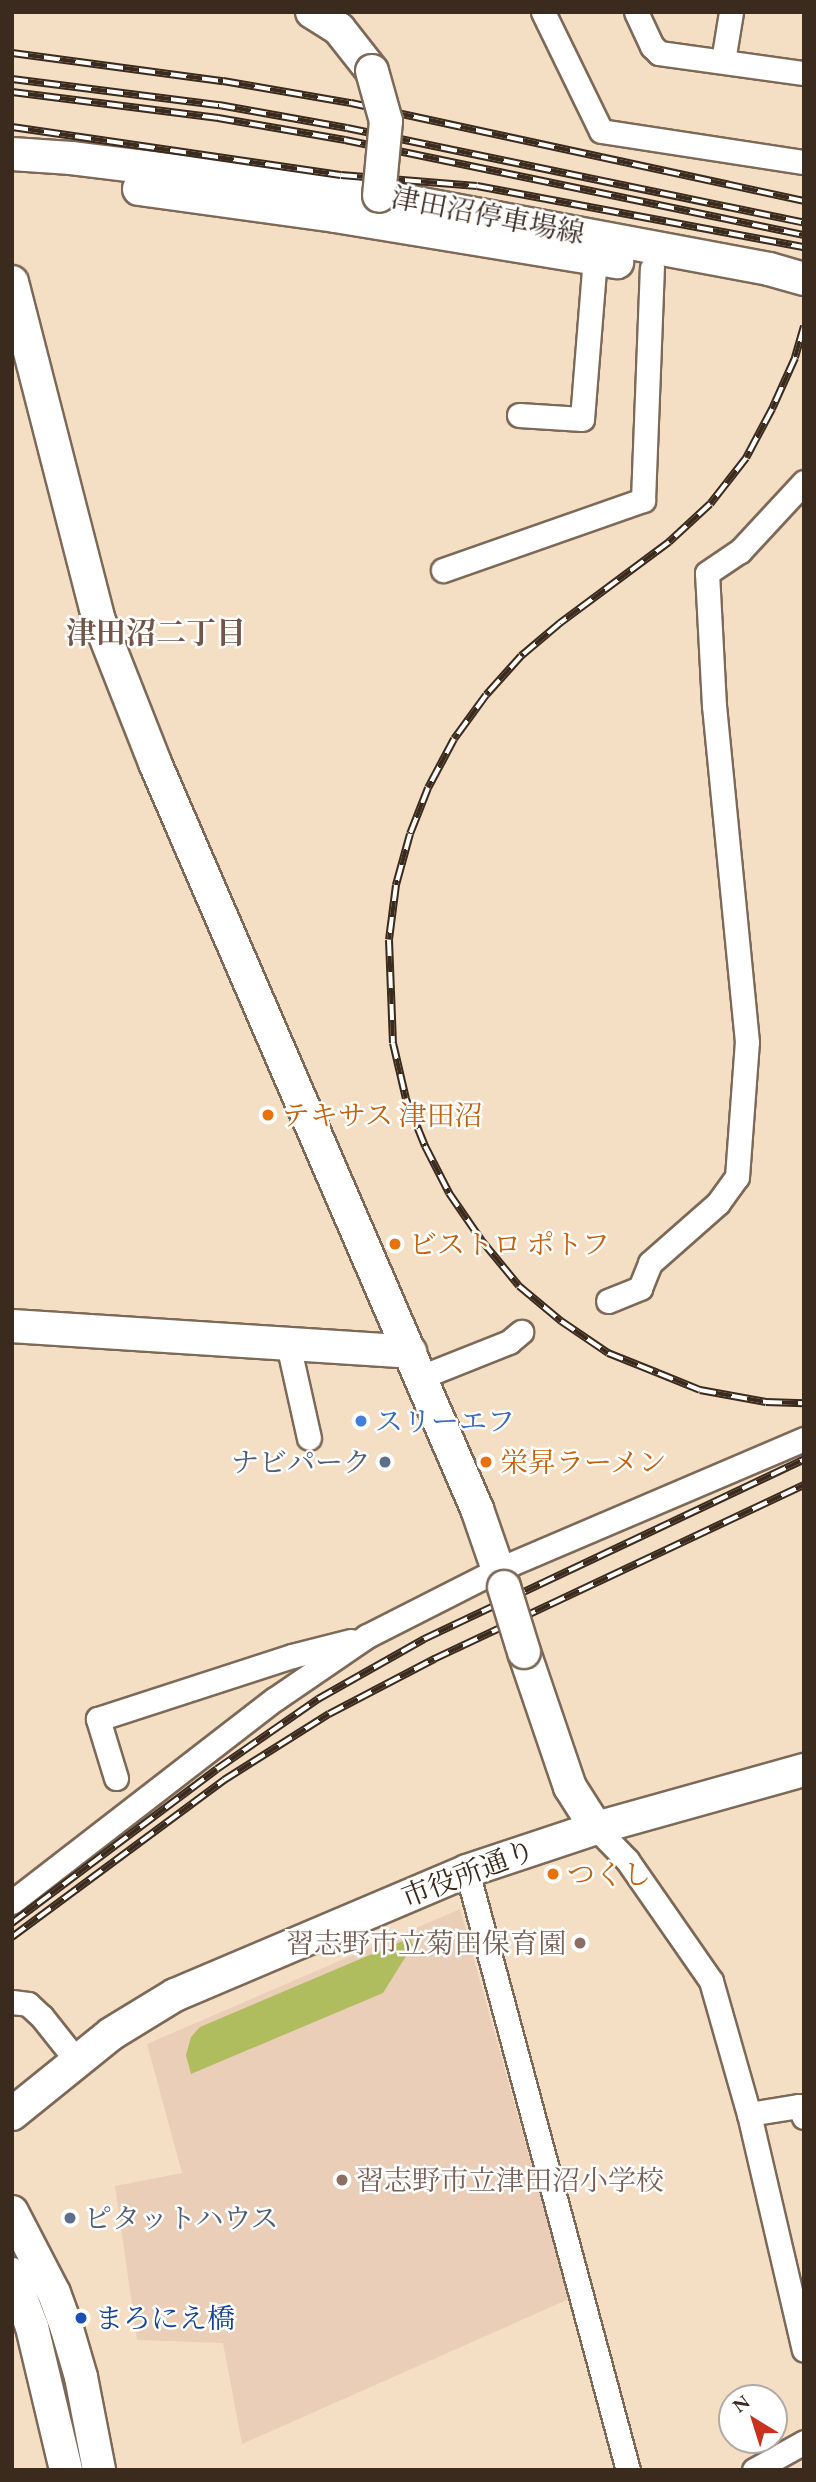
<!DOCTYPE html>
<meta charset="utf-8">
<style>
body{margin:0}
#map{position:relative;width:816px;height:2482px;overflow:hidden;background:#f5dfc4;font-family:"EB Garamond","Noto Serif JP",serif}
div>[style]{position:absolute}
.built>*{inset:0;background:#eaceb7}
.green>*{inset:0;background:#b0bd5f}
.roads{filter:drop-shadow(2px 0 #7c6958) drop-shadow(-2px 0 #7c6958) drop-shadow(0 2px #7c6958) drop-shadow(0 -2px #7c6958)}
.street>*{height:23px;margin:-11.5px;padding:0 11.5px;transform-origin:11.5px;border-radius:11.5px;background:#fff}
.secondary>*{height:32px;margin:-16px;padding:0 16px;transform-origin:16px;border-radius:16px;background:#fff}
.rail>*{height:8px;margin-top:-4px;transform-origin:0;background:repeating-linear-gradient(90deg,#fff 0 16px,#3b2a1e 0 32px);box-sizing:border-box;border-block:2px solid #3b2a1e}
.bridges{filter:drop-shadow(2px 0 #7c6958) drop-shadow(-2px 0 #7c6958) drop-shadow(0 2px #7c6958) drop-shadow(0 -2px #7c6958)}
.secondary-bridge>*{height:32px;margin:-16px;padding:0 16px;transform-origin:16px;border-radius:16px;background:#fff}
.dots>*{width:19px;height:19px;translate:-50% -50%;box-sizing:border-box;border:4px solid #fff;border-radius:50%}
span{translate:-50% -50%;white-space:nowrap;text-align:center;line-height:1.15;-webkit-text-stroke:5px #fff;paint-order:stroke}
.street-label{font-size:28px;color:#3b2a1e}
.food-label{font-size:28px;color:#c56008}
.left{translate:0 -50%;text-align:left}
.shop-label{font-size:28px;color:#366cbe}
.service-label{font-size:28px;color:#4e5e75}
.right{translate:-100% -50%;text-align:right}
.education-label{font-size:28px;color:#785e54}
.transit-label{font-size:28px;color:#164399}
.neighbourhood-label{font-size:30px;color:#725548;font-weight:700}
.frame{position:absolute;inset:0;border:14px solid #3b2a1e;pointer-events:none}
.north{position:absolute;left:718px;top:2384px;width:70px;height:70px;box-sizing:border-box;background:#fff;border:2px solid #b1aaa5;border-radius:50%;rotate:322deg;font-size:19px;font-weight:700;line-height:28px;text-align:center;color:#3b2a1e}
.north::after{content:'';display:block;margin:auto;width:24px;height:32px;background:#c8321e;clip-path:polygon(50% 0,100% 100%,50% 72%,0 100%)}
</style>
<div id="map">
<div class="built">
<i style="clip-path:polygon(460px 1909px,569px 2299px,242px 2444px,223px 2343px,137px 2340px,115px 2186px,182px 2173px,147px 2044px)"></i>
</div>
<div class="green">
<i style="clip-path:polygon(410px 1938px,413px 1945px,383px 1993px,191px 2074px,186px 2055px,191px 2037px,200px 2027px)"></i>
</div>
<div class="roads">
<div class="street">
<i style="left:543px;top:12px;width:132px;rotate:64deg"></i>
<i style="left:601px;top:131px;width:205px;rotate:8.7deg"></i>
<i style="left:636px;top:12px;width:38px;rotate:65deg"></i>
<i style="left:652px;top:46px;width:10px;rotate:45deg"></i>
<i style="left:659px;top:53px;width:146px;rotate:7.9deg"></i>
<i style="left:723px;top:61px;width:50px;rotate:-80.7deg"></i>
<i style="left:519px;top:415px;width:63px;rotate:3.6deg"></i>
<i style="left:582px;top:419px;width:162px;rotate:-85.4deg"></i>
<i style="left:443px;top:570px;width:212px;rotate:-19.3deg"></i>
<i style="left:643px;top:500px;width:232px;rotate:-87.8deg"></i>
<i style="left:608px;top:1301px;width:35px;rotate:-22deg"></i>
<i style="left:640px;top:1288px;width:27px;rotate:-68deg"></i>
<i style="left:650px;top:1263px;width:91px;rotate:-41.4deg"></i>
<i style="left:718px;top:1203px;width:32px;rotate:-54deg"></i>
<i style="left:737px;top:1177px;width:135px;rotate:-85.8deg"></i>
<i style="left:747px;top:1042px;width:338px;rotate:-95.6deg"></i>
<i style="left:714px;top:706px;width:133px;rotate:-93deg"></i>
<i style="left:707px;top:573px;width:40px;rotate:-34deg"></i>
<i style="left:740px;top:551px;width:94px;rotate:-47.2deg"></i>
<i style="left:288px;top:1344px;width:96px;rotate:77.4deg"></i>
<i style="left:421px;top:1377px;width:95px;rotate:-21.7deg"></i>
<i style="left:509px;top:1342px;width:16px;rotate:-40deg"></i>
<i style="left:116px;top:1778px;width:62px;rotate:-107deg"></i>
<i style="left:98px;top:1719px;width:204px;rotate:-18deg"></i>
<i style="left:292px;top:1656px;width:61px;rotate:-14.3deg"></i>
<i style="left:596px;top:1828px;width:45px;rotate:45.9deg"></i>
<i style="left:627px;top:1860px;width:147px;rotate:55.2deg"></i>
<i style="left:711px;top:1981px;width:138px;rotate:74.1deg"></i>
<i style="left:749px;top:2114px;width:242px;rotate:76.9deg"></i>
<i style="left:467px;top:1871px;width:620px;rotate:74.96deg"></i>
<i style="left:12px;top:1902px;width:332px;rotate:-37.7deg"></i>
<i style="left:275px;top:1699px;width:112px;rotate:-34.4deg"></i>
<i style="left:367px;top:1636px;width:146px;rotate:-26.9deg"></i>
<i style="left:497px;top:1570px;width:334px;rotate:-23.1deg"></i>
<i style="left:12px;top:2002px;width:16px;rotate:7deg"></i>
<i style="left:28px;top:2004px;width:19px;rotate:43deg"></i>
<i style="left:42px;top:2017px;width:56px;rotate:51.5deg"></i>
<i style="left:749px;top:2114px;width:51px;rotate:-9.1deg"></i>
<i style="left:799px;top:2106px;width:12px;rotate:66deg"></i>
<i style="left:754px;top:2470px;width:57px;rotate:-29.2deg"></i>
</div>
<div class="secondary">
<i style="left:312px;top:12px;width:32px;rotate:32deg"></i>
<i style="left:339px;top:29px;width:53px;rotate:51.8deg"></i>
<i style="left:12px;top:154px;width:59px;rotate:3.9deg"></i>
<i style="left:71px;top:158px;width:310px;rotate:7deg"></i>
<i style="left:379px;top:196px;width:397px;rotate:10.6deg"></i>
<i style="left:769px;top:269px;width:36px;rotate:16deg"></i>
<i style="left:139px;top:189px;width:198px;rotate:7.8deg"></i>
<i style="left:335px;top:216px;width:286px;rotate:9.3deg"></i>
<i style="left:12px;top:282px;width:347px;rotate:75.6deg"></i>
<i style="left:98px;top:618px;width:156px;rotate:68.5deg"></i>
<i style="left:155px;top:763px;width:813px;rotate:66.65deg"></i>
<i style="left:477px;top:1509px;width:83px;rotate:70.9deg"></i>
<i style="left:12px;top:1326px;width:399px;rotate:3.7deg"></i>
<i style="left:524px;top:1652px;width:143px;rotate:71.2deg"></i>
<i style="left:570px;top:1787px;width:49px;rotate:57.6deg"></i>
<i style="left:12px;top:2114px;width:127px;rotate:-38.9deg"></i>
<i style="left:111px;top:2034px;width:75px;rotate:-31.4deg"></i>
<i style="left:175px;top:1995px;width:317px;rotate:-23deg"></i>
<i style="left:467px;top:1871px;width:136px;rotate:-18.4deg"></i>
<i style="left:596px;top:1828px;width:216px;rotate:-15.6deg"></i>
<i style="left:12px;top:2212px;width:91px;rotate:62.6deg"></i>
<i style="left:54px;top:2293px;width:38px;rotate:70deg"></i>
<i style="left:67px;top:2329px;width:50px;rotate:73.7deg"></i>
<i style="left:81px;top:2377px;width:95px;rotate:79deg"></i>
<i style="left:12px;top:2274px;width:57px;rotate:69.3deg"></i>
<i style="left:32px;top:2327px;width:147px;rotate:76.6deg"></i>
</div>
</div>
<div class="rail">
<i style="left:12px;top:53px;width:213px;rotate:7.6deg"></i>
<i style="left:223px;top:81px;width:130px;rotate:9.8deg"></i>
<i style="left:351px;top:103px;width:463px;rotate:12.2deg"></i>
<i style="left:12px;top:79px;width:209px;rotate:7.2deg"></i>
<i style="left:219px;top:105px;width:130px;rotate:10.2deg"></i>
<i style="left:347px;top:128px;width:467px;rotate:11.7deg"></i>
<i style="left:12px;top:92px;width:208px;rotate:7.2deg"></i>
<i style="left:218px;top:118px;width:129px;rotate:9.8deg"></i>
<i style="left:345px;top:140px;width:469px;rotate:11.7deg"></i>
<i style="left:12px;top:127px;width:332px;rotate:8.3deg"></i>
<i style="left:341px;top:175px;width:136px;rotate:4.6deg"></i>
<i style="left:477px;top:186px;width:333px;rotate:10.6deg"></i>
<i style="left:804px;top:326px;width:33px;rotate:106deg"></i>
<i style="left:795px;top:358px;width:56px;rotate:114.3deg"></i>
<i style="left:772px;top:409px;width:55px;rotate:118deg"></i>
<i style="left:746px;top:458px;width:58px;rotate:128deg"></i>
<i style="left:710px;top:504px;width:56px;rotate:137.2deg"></i>
<i style="left:669px;top:542px;width:136px;rotate:143.4deg"></i>
<i style="left:560px;top:623px;width:51px;rotate:139.8deg"></i>
<i style="left:521px;top:656px;width:52px;rotate:131.9deg"></i>
<i style="left:486px;top:695px;width:54px;rotate:126deg"></i>
<i style="left:454px;top:739px;width:55px;rotate:118deg"></i>
<i style="left:428px;top:788px;width:49px;rotate:111.4deg"></i>
<i style="left:410px;top:834px;width:53px;rotate:105.4deg"></i>
<i style="left:396px;top:885px;width:55px;rotate:97.3deg"></i>
<i style="left:389px;top:940px;width:103px;rotate:87.8deg"></i>
<i style="left:393px;top:1043px;width:57px;rotate:76.9deg"></i>
<i style="left:406px;top:1099px;width:51px;rotate:68deg"></i>
<i style="left:425px;top:1146px;width:53px;rotate:62.9deg"></i>
<i style="left:449px;top:1193px;width:58px;rotate:55.5deg"></i>
<i style="left:482px;top:1241px;width:58px;rotate:50.6deg"></i>
<i style="left:519px;top:1286px;width:55px;rotate:39.8deg"></i>
<i style="left:561px;top:1321px;width:57px;rotate:34.2deg"></i>
<i style="left:608px;top:1353px;width:54px;rotate:21.8deg"></i>
<i style="left:658px;top:1373px;width:45px;rotate:22deg"></i>
<i style="left:700px;top:1390px;width:67px;rotate:10.3deg"></i>
<i style="left:766px;top:1402px;width:38px;rotate:2deg"></i>
<i style="left:12px;top:1923px;width:256px;rotate:-36.9deg"></i>
<i style="left:217px;top:1769px;width:123px;rotate:-34.7deg"></i>
<i style="left:318px;top:1699px;width:122px;rotate:-29.5deg"></i>
<i style="left:424px;top:1639px;width:420px;rotate:-25.3deg"></i>
<i style="left:12px;top:1937px;width:264px;rotate:-36.5deg"></i>
<i style="left:224px;top:1780px;width:124px;rotate:-32.2deg"></i>
<i style="left:329px;top:1714px;width:119px;rotate:-27.6deg"></i>
<i style="left:434px;top:1659px;width:409px;rotate:-25.2deg"></i>
</div>
<div class="bridges">
<div class="secondary-bridge">
<i style="left:372px;top:71px;width:52px;rotate:74.4deg"></i>
<i style="left:386px;top:121px;width:75px;rotate:95.3deg"></i>
<i style="left:504px;top:1587px;width:68px;rotate:72.9deg"></i>
</div>
</div>
<div class="dots">
<i style="left:268px;top:1115px;background:#e8710a"></i>
<i style="left:395px;top:1244px;background:#e8710a"></i>
<i style="left:361px;top:1421px;background:#3f7fe0"></i>
<i style="left:385px;top:1462px;background:#5c6f8a"></i>
<i style="left:486px;top:1462px;background:#e8710a"></i>
<i style="left:553px;top:1874px;background:#e8710a"></i>
<i style="left:580px;top:1943px;background:#8d6e63"></i>
<i style="left:342px;top:2180px;background:#8d6e63"></i>
<i style="left:70px;top:2218px;background:#5c6f8a"></i>
<i style="left:81px;top:2318px;background:#1a4fb4"></i>
</div>
<div class="street-label">
<span style="left:488px;top:215px;rotate:11deg">津田沼停車場線</span>
<span style="left:468px;top:1873px;rotate:-21deg">市役所通り</span>
</div>
<div class="food-label">
<span class="left" style="left:282px;top:1115px">テキサス 津田沼</span>
<span class="left" style="left:409px;top:1244px">ビストロ ポトフ</span>
<span class="left" style="left:500px;top:1462px">栄昇ラーメン</span>
<span class="left" style="left:567px;top:1874px">つくし</span>
</div>
<div class="shop-label">
<span class="left" style="left:375px;top:1421px">スリーエフ</span>
</div>
<div class="service-label">
<span class="right" style="left:371px;top:1462px">ナビパーク</span>
<span class="left" style="left:84px;top:2218px">ピタットハウス</span>
</div>
<div class="education-label">
<span class="right" style="left:566px;top:1943px">習志野市立菊田保育園</span>
<span class="left" style="left:356px;top:2180px">習志野市立津田沼小学校</span>
</div>
<div class="transit-label">
<span class="left" style="left:95px;top:2318px">まろにえ橋</span>
</div>
<div class="neighbourhood-label">
<span style="left:156px;top:633px">津田沼二丁目</span>
</div>
<div class="frame"></div>
<div class="north">N</div>
</div>
